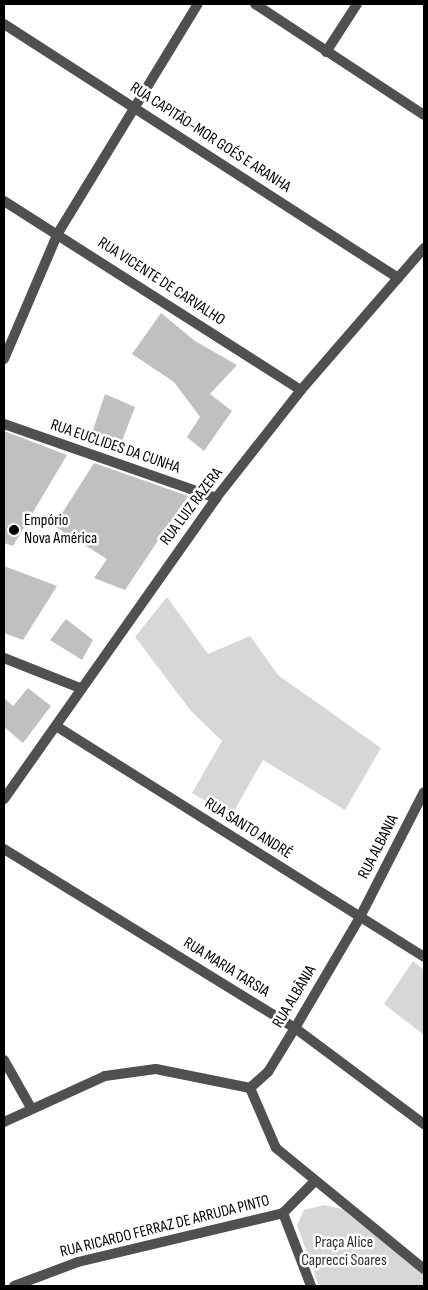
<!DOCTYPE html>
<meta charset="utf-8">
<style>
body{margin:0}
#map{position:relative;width:428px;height:1290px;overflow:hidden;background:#fff;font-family:"Sofia Sans Condensed",sans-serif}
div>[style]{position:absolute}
.green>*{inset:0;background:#d7d7d7}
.building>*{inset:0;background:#c0c0c0}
.street>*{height:10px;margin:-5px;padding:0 5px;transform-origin:5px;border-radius:5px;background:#505050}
.dots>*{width:14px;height:14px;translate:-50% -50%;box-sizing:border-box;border:2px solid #fff;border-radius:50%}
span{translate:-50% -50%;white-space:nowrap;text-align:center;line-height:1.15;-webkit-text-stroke:5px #fff;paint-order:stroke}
.street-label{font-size:16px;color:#000}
.poi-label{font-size:16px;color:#000}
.left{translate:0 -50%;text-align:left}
.park-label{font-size:16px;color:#2e2e2e}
.frame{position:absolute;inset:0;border:5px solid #000;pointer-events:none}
</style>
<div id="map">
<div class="green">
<i style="clip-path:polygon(167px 597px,208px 654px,250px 636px,278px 675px,381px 748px,345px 810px,263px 760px,231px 816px,192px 793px,222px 741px,191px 711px,135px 637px)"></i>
<i style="clip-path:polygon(413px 961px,424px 970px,424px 1035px,384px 1004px)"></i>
<i style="clip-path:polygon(324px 1205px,342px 1209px,424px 1273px,424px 1286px,319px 1286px,297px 1225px,304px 1210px)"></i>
</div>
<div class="building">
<i style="clip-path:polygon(161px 313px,195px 341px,237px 365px,210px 394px,232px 411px,204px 451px,187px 437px,200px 417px,174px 382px,132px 354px)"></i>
<i style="clip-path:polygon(105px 394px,135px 407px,122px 441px,92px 433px)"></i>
<i style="clip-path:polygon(4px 431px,67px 455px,13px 546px,4px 543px)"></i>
<i style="clip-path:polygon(94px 463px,188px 496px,125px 590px,94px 578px,107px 559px,54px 526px)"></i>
<i style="clip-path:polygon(4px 566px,57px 586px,23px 640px,4px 633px)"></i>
<i style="clip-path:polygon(66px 619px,93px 640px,82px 660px,50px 640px)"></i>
<i style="clip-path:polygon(28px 688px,51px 706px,23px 743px,4px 727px,4px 698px,13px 706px)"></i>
</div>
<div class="street">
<i style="left:255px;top:4px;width:202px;rotate:33.3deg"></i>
<i style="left:4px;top:24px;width:469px;rotate:32.8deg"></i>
<i style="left:326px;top:52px;width:57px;rotate:-57.1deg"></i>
<i style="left:4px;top:201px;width:352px;rotate:32.5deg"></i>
<i style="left:4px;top:359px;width:137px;rotate:-66.8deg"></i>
<i style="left:58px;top:233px;width:268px;rotate:-58.6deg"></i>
<i style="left:4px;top:424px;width:225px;rotate:19.2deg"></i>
<i style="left:4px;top:658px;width:82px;rotate:21.5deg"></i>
<i style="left:56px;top:726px;width:434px;rotate:32.1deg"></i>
<i style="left:4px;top:799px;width:368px;rotate:-54.8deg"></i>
<i style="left:216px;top:498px;width:137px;rotate:-51.8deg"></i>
<i style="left:301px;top:390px;width:188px;rotate:-49.1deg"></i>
<i style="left:4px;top:849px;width:342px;rotate:31.6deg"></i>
<i style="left:295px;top:1028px;width:161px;rotate:36.7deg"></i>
<i style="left:4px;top:1060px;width:55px;rotate:60.6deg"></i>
<i style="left:250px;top:1088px;width:24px;rotate:-42deg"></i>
<i style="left:268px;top:1072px;width:52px;rotate:-58.5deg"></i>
<i style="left:295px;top:1028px;width:129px;rotate:-59.6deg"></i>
<i style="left:360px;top:917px;width:140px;rotate:-62.9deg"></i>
<i style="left:250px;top:1088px;width:65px;rotate:66.6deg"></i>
<i style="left:276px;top:1148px;width:191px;rotate:39.3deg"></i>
<i style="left:4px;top:1122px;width:111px;rotate:-24.5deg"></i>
<i style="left:105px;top:1076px;width:51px;rotate:-7.8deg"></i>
<i style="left:156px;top:1069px;width:96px;rotate:11.4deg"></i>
<i style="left:283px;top:1213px;width:78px;rotate:69deg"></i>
<i style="left:14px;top:1286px;width:68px;rotate:-20.6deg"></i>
<i style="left:78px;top:1262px;width:211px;rotate:-13.4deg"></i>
<i style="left:283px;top:1213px;width:44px;rotate:-45deg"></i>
</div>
<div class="dots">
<i style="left:14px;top:530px;background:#000"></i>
</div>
<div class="street-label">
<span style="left:210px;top:138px;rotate:33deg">RUA CAPITÃO-MOR GOÉS E ARANHA</span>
<span style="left:161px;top:282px;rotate:33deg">RUA VICENTE DE CARVALHO</span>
<span style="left:115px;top:447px;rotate:19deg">RUA EUCLIDES DA CUNHA</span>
<span style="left:192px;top:507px;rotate:-53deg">RUA LUIZ RAZERA</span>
<span style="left:248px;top:829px;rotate:32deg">RUA SANTO ANDRÉ</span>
<span style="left:379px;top:847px;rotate:-63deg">RUA ALBANIA</span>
<span style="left:226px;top:968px;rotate:32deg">RUA MARIA TARSIA</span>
<span style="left:295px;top:997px;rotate:-59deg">RUA ALBÂNIA</span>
<span style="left:165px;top:1227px;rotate:-14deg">RUA RICARDO FERRAZ DE ARRUDA PINTO</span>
</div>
<div class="poi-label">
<span class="left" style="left:24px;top:530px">Empório<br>Nova América</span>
</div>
<div class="park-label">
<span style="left:344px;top:1252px">Praça Alice<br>Caprecci Soares</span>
</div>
<div class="frame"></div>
</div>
